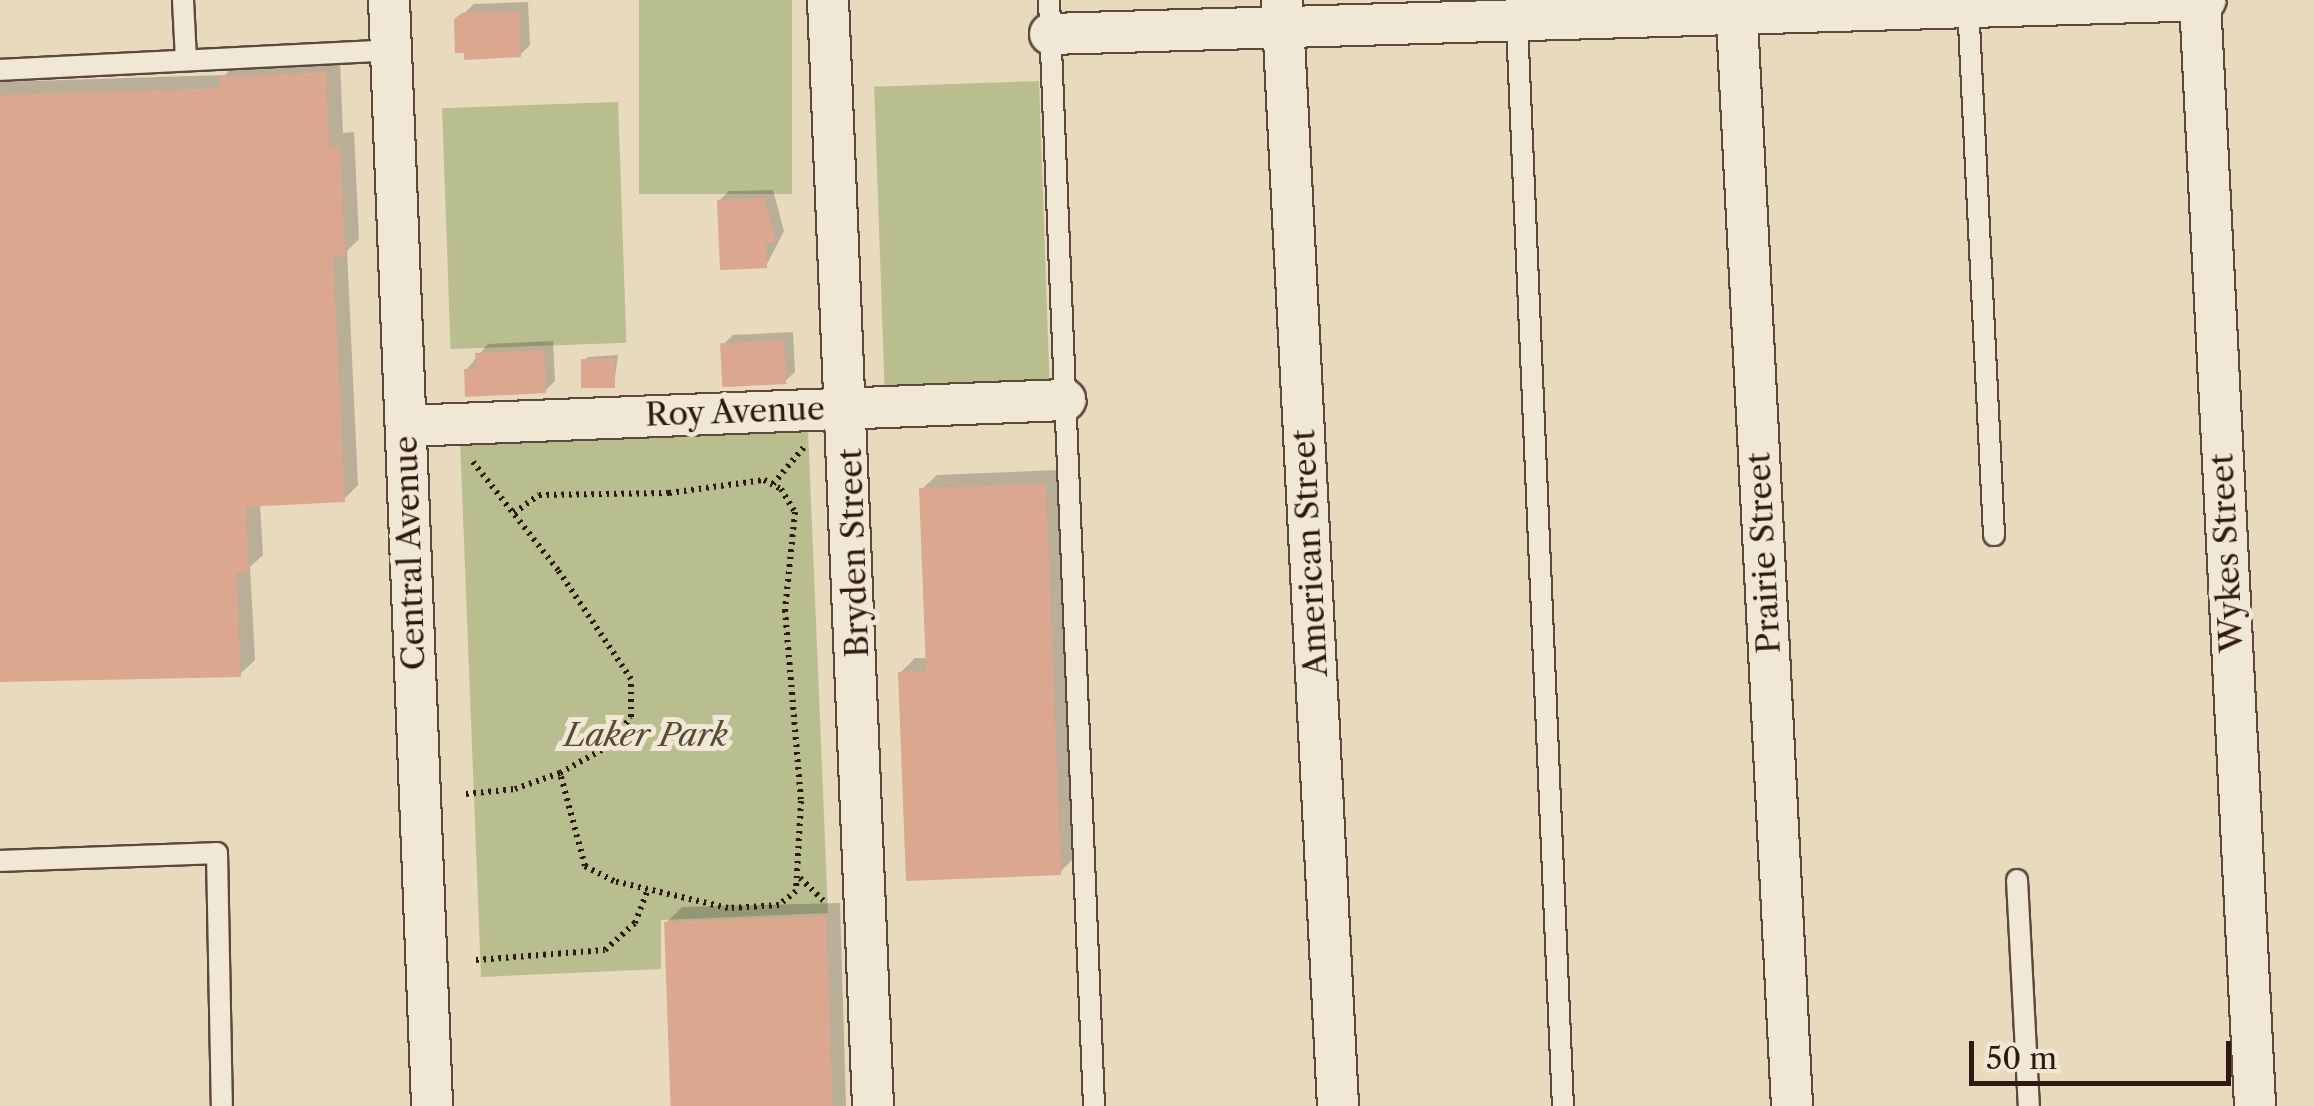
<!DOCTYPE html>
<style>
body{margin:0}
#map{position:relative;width:2314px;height:1106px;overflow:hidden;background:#e8dabd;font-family:"Libre Caslon Text",serif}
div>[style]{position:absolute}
.green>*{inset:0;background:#b9be8f;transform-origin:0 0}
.shadow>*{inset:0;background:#0003}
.building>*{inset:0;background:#dca78f;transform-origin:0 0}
.path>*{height:6px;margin-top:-3px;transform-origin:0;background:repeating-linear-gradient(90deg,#2f1810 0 2.5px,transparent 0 7.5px)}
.roads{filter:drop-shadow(2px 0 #5d483b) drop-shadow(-2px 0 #5d483b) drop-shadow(0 2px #5d483b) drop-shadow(0 -2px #5d483b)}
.service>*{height:20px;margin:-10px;padding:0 10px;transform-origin:10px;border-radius:10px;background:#f0e7d4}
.minor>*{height:40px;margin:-20px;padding:0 20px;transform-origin:20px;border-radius:20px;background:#f0e7d4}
span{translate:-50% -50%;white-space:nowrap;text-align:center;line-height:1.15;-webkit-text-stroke:10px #f0e7d4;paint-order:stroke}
.street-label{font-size:32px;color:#2f1810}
.park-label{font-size:32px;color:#584a36;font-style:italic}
.scale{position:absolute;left:1969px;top:1041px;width:262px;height:45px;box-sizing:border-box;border:5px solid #2f1810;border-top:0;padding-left:12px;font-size:30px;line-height:35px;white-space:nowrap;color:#2f1810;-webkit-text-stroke:8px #f0e7d4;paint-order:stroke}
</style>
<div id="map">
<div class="green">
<i style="left:639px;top:0;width:153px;height:194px"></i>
<i style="left:1039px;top:81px;width:302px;height:165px;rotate:88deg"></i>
<i style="left:618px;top:102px;width:241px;height:176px;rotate:88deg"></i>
<i style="clip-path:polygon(808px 429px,828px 913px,661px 920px,661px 969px,481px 977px,460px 439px)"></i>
</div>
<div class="shadow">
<i style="clip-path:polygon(528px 2px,530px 45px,520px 55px,457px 20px,474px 4px)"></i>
<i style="clip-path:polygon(340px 59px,343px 133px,354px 132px,359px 239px,347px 251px,358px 485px,344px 499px,260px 503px,263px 555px,250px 567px,255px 660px,240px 674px,0 679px,0 82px,225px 75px,236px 64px)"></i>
<i style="clip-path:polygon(773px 190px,784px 231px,766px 266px,719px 201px,729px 191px)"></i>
<i style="clip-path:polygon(793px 332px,795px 372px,785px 381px,723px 345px,733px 335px)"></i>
<i style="clip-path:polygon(553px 341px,555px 381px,545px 391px,466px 370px,488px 344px)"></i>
<i style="clip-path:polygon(618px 355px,614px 385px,584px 361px,588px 357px)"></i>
<i style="clip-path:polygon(1060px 470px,1074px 858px,1060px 872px,900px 673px,915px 658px,928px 658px,922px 489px,937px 475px)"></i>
<i style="clip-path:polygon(840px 903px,846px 1106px,673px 1106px,667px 922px,682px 907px)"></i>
</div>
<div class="building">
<i style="clip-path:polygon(519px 11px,521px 57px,464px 60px,464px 53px,455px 53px,454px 19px,462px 13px)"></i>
<i style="clip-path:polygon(326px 72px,329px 146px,340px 146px,345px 256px,333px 257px,345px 502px,246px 507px,249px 572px,236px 573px,241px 677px,0 682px,0 95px,220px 88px,219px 77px)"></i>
<i style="clip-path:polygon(764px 198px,776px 243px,766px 243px,767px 268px,720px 270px,717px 200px)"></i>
<i style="left:784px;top:340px;width:44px;height:64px;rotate:87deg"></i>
<i style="clip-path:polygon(544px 350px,546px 393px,465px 397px,464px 369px,476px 369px,475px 353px)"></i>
<i style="left:615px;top:359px;width:29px;height:34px;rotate:90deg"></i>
<i style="clip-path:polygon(1046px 484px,1061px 875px,906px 881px,898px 672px,926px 671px,919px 488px)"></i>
<i style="left:826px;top:916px;width:190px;height:162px;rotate:88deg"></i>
</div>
<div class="path">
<i style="left:773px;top:484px;width:48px;rotate:-50deg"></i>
<i style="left:514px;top:513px;width:31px;rotate:-36deg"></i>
<i style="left:539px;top:495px;width:130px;rotate:-0.9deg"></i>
<i style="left:669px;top:493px;width:96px;rotate:-7.8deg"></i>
<i style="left:764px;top:480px;width:19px;rotate:28deg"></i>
<i style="left:781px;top:489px;width:27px;rotate:59deg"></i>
<i style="left:795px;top:512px;width:99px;rotate:95.8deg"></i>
<i style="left:785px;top:610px;width:192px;rotate:85.2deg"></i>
<i style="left:801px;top:801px;width:90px;rotate:93.2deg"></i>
<i style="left:796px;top:891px;width:22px;rotate:141deg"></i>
<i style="left:779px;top:905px;width:51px;rotate:176.6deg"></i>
<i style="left:728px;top:908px;width:117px;rotate:-166.7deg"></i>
<i style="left:614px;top:881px;width:33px;rotate:-153deg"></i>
<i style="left:585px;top:866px;width:96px;rotate:-105deg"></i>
<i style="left:466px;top:794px;width:49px;rotate:-5.8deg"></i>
<i style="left:515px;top:789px;width:48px;rotate:-19.6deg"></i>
<i style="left:560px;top:773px;width:54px;rotate:-29deg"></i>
<i style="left:607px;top:747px;width:38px;rotate:-51deg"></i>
<i style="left:631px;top:717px;width:38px;rotate:-90deg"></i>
<i style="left:631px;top:679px;width:131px;rotate:-123.8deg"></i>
<i style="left:558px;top:570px;width:142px;rotate:-128.2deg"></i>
<i style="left:800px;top:878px;width:37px;rotate:44deg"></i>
<i style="left:476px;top:960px;width:129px;rotate:-4.4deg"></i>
<i style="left:605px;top:950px;width:40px;rotate:-42deg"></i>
<i style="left:635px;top:923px;width:34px;rotate:-69deg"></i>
</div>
<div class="roads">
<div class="service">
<i style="left:183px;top:0;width:60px;rotate:87.1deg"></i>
<i style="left:1049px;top:0;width:1107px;rotate:87.67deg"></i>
<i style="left:1516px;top:0;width:1107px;rotate:87.57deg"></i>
<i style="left:1968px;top:3px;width:533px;rotate:87.2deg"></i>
<i style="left:0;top:70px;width:392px;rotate:-2.9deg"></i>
<i style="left:0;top:861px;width:217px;rotate:-2.1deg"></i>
<i style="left:217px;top:853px;width:253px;rotate:88.9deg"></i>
<i style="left:2017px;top:880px;width:226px;rotate:87deg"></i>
</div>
<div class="minor">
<i style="left:389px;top:0;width:1107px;rotate:87.77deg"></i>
<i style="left:828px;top:0;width:1107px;rotate:87.67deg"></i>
<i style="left:1282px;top:0;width:1107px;rotate:87.1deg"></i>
<i style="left:1736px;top:0;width:1107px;rotate:87.1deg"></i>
<i style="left:2200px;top:0;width:1107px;rotate:87.15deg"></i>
<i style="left:1050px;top:34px;width:1156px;rotate:-1.68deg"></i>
<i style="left:406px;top:426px;width:660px;rotate:-2.26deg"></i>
</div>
</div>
<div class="street-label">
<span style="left:735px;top:412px;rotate:-2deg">Roy Avenue</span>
<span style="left:410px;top:553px;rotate:-92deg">Central Avenue</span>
<span style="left:854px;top:553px;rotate:-92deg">Bryden Street</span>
<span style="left:1310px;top:553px;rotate:-93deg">American Street</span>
<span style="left:1764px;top:553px;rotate:-93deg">Prairie Street</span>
<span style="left:2227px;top:553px;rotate:-93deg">Wykes Street</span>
</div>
<div class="park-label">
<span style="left:646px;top:735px">Laker Park</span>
</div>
<div class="scale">50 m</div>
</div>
